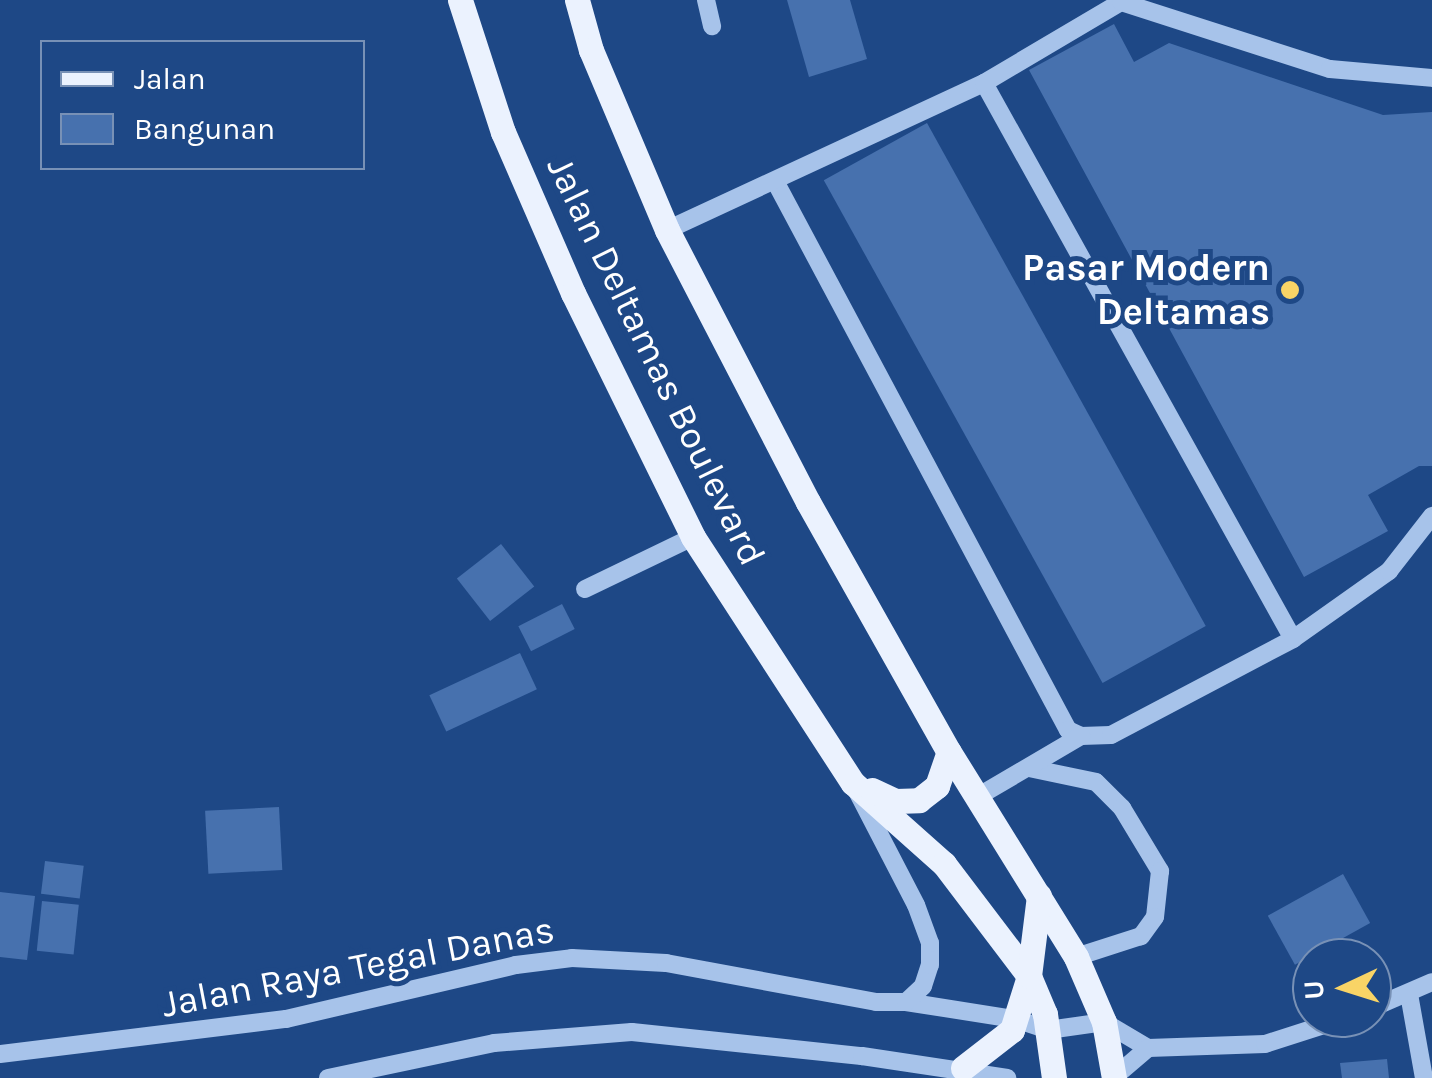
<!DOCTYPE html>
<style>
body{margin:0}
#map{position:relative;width:1432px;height:1078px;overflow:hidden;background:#1e4886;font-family:Karla,sans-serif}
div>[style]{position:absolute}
.building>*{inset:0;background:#4771ae;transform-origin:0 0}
.minor>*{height:18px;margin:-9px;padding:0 9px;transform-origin:9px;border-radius:9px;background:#a7c3ea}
.major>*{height:25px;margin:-12.5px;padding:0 12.5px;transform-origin:12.5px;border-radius:12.5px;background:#ebf2fe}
.dots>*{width:28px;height:28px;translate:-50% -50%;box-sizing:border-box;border:5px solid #1e4886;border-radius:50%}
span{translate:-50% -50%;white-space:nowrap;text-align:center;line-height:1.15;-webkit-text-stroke:10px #1e4886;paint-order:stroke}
.poi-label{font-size:38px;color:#fff;font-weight:700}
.right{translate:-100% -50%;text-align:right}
.street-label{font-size:38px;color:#fff}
.legend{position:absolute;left:40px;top:40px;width:325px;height:130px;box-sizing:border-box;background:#1e4886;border:2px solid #7891b6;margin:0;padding:12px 18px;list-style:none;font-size:30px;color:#fff}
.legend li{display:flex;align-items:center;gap:20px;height:50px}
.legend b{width:50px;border:2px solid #7891b6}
.north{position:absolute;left:1292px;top:938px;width:100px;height:100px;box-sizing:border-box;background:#1e4886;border:2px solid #7891b6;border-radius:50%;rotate:266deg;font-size:28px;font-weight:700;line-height:40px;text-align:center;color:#fff}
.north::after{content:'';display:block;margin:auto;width:35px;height:45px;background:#f9d466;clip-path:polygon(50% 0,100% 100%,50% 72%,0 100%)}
</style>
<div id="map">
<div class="building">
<i style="clip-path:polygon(787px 0,850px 0,867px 59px,809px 77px)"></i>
<i style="clip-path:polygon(1114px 24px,1134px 62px,1169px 43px,1383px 115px,1432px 112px,1432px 466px,1419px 466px,1368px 495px,1388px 531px,1304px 577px,1029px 70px)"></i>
<i style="left:927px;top:123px;width:575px;height:118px;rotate:61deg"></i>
<i style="left:501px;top:544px;width:54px;height:56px;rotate:52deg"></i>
<i style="left:562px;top:604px;width:28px;height:49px;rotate:63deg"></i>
<i style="left:520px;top:653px;width:40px;height:100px;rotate:65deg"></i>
<i style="left:279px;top:807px;width:63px;height:74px;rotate:87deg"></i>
<i style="left:45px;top:861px;width:39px;height:33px;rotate:7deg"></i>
<i style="left:1343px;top:874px;width:56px;height:86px;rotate:61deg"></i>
<i style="clip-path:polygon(0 892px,35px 896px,27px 960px,0 957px)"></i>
<i style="left:42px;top:901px;width:37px;height:50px;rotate:6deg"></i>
<i style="clip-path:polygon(1387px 1059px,1389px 1078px,1342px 1078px,1340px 1063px)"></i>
</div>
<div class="minor">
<i style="left:706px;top:0;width:27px;rotate:77deg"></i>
<i style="left:984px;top:83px;width:636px;rotate:60.94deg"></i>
<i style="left:775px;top:181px;width:622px;rotate:61.91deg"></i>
<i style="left:1068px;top:730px;width:14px;rotate:25deg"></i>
<i style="left:1081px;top:736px;width:30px;rotate:-2deg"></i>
<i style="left:1111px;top:735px;width:206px;rotate:-27.8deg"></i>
<i style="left:1293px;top:639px;width:118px;rotate:-35.3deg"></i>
<i style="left:1389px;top:571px;width:70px;rotate:-52deg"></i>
<i style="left:667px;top:230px;width:349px;rotate:-24.9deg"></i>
<i style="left:984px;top:83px;width:159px;rotate:-30.6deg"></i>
<i style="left:1121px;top:2px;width:219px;rotate:17.8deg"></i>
<i style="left:1330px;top:69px;width:102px;rotate:5deg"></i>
<i style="left:585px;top:589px;width:120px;rotate:-25.7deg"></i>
<i style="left:1029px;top:768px;width:68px;rotate:11.8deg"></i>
<i style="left:1096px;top:782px;width:37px;rotate:45deg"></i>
<i style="left:1122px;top:808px;width:74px;rotate:58.9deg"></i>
<i style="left:1160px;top:871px;width:46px;rotate:96.2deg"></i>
<i style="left:1155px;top:917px;width:24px;rotate:126deg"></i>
<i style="left:1141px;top:936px;width:68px;rotate:162.1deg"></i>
<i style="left:977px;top:797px;width:121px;rotate:-30.4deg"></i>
<i style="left:1409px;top:994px;width:85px;rotate:79.9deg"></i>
<i style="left:906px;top:1002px;width:110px;rotate:8.9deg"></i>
<i style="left:1015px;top:1019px;width:35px;rotate:18deg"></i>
<i style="left:1048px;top:1030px;width:57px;rotate:-8.1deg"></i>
<i style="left:1104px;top:1022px;width:51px;rotate:30.6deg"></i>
<i style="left:1148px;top:1048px;width:117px;rotate:-2deg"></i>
<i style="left:1265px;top:1044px;width:85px;rotate:-17.8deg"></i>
<i style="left:1372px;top:1008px;width:65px;rotate:-23.4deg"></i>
<i style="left:0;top:1054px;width:288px;rotate:-7deg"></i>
<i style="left:286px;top:1019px;width:236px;rotate:-13.2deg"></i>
<i style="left:516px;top:965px;width:56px;rotate:-7.1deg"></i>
<i style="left:572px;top:958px;width:94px;rotate:3deg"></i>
<i style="left:666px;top:963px;width:214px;rotate:10.5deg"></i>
<i style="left:876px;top:1002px;width:30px"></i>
<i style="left:906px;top:1002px;width:23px;rotate:-43deg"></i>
<i style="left:923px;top:986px;width:22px;rotate:-72deg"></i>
<i style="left:930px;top:965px;width:22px;rotate:-90deg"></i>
<i style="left:930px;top:943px;width:40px;rotate:-110.2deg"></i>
<i style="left:916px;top:905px;width:128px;rotate:-117.4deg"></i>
<i style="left:328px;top:1078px;width:170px;rotate:-11.9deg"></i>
<i style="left:494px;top:1043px;width:138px;rotate:-4.6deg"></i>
<i style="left:632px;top:1032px;width:231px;rotate:6deg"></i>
<i style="left:862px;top:1056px;width:147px;rotate:8.6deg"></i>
<i style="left:1113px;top:1078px;width:46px;rotate:-40.6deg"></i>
</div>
<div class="major">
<i style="left:460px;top:0;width:139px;rotate:72deg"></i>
<i style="left:503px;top:132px;width:176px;rotate:66.5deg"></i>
<i style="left:573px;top:293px;width:272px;rotate:63.8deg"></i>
<i style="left:693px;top:537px;width:293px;rotate:57deg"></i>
<i style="left:853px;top:783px;width:122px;rotate:41.7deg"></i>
<i style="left:944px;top:864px;width:141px;rotate:52.8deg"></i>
<i style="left:1029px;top:976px;width:41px;rotate:67.2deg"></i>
<i style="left:1045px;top:1014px;width:65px;rotate:82deg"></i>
<i style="left:577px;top:0;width:52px;rotate:74.4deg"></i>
<i style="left:591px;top:50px;width:195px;rotate:67.1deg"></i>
<i style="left:667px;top:230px;width:306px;rotate:62.6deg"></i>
<i style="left:808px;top:502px;width:287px;rotate:60.6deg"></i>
<i style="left:949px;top:752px;width:241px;rotate:58.2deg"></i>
<i style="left:1076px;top:957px;width:71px;rotate:66.7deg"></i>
<i style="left:1104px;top:1022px;width:57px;rotate:79.9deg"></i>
<i style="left:872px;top:790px;width:26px;rotate:25deg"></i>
<i style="left:896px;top:801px;width:23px;rotate:-2deg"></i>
<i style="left:919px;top:800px;width:23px;rotate:-38deg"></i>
<i style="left:937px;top:786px;width:36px;rotate:-71deg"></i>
<i style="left:963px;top:1068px;width:62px;rotate:-37.8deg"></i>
<i style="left:1012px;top:1030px;width:57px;rotate:-72.5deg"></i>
<i style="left:1029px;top:976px;width:81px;rotate:-82.9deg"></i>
</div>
<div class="dots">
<i style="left:1290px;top:290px;background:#f9d466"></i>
</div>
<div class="poi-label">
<span class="right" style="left:1270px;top:290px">Pasar Modern<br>Deltamas</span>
</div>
<div class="street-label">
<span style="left:656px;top:361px;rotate:64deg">Jalan Deltamas Boulevard</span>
<span style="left:358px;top:967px;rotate:-11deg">Jalan Raya Tegal Danas</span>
</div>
<ul class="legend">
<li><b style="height:12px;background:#ebf2fe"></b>Jalan</li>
<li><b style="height:28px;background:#4771ae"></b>Bangunan</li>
</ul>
<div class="north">U</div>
</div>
